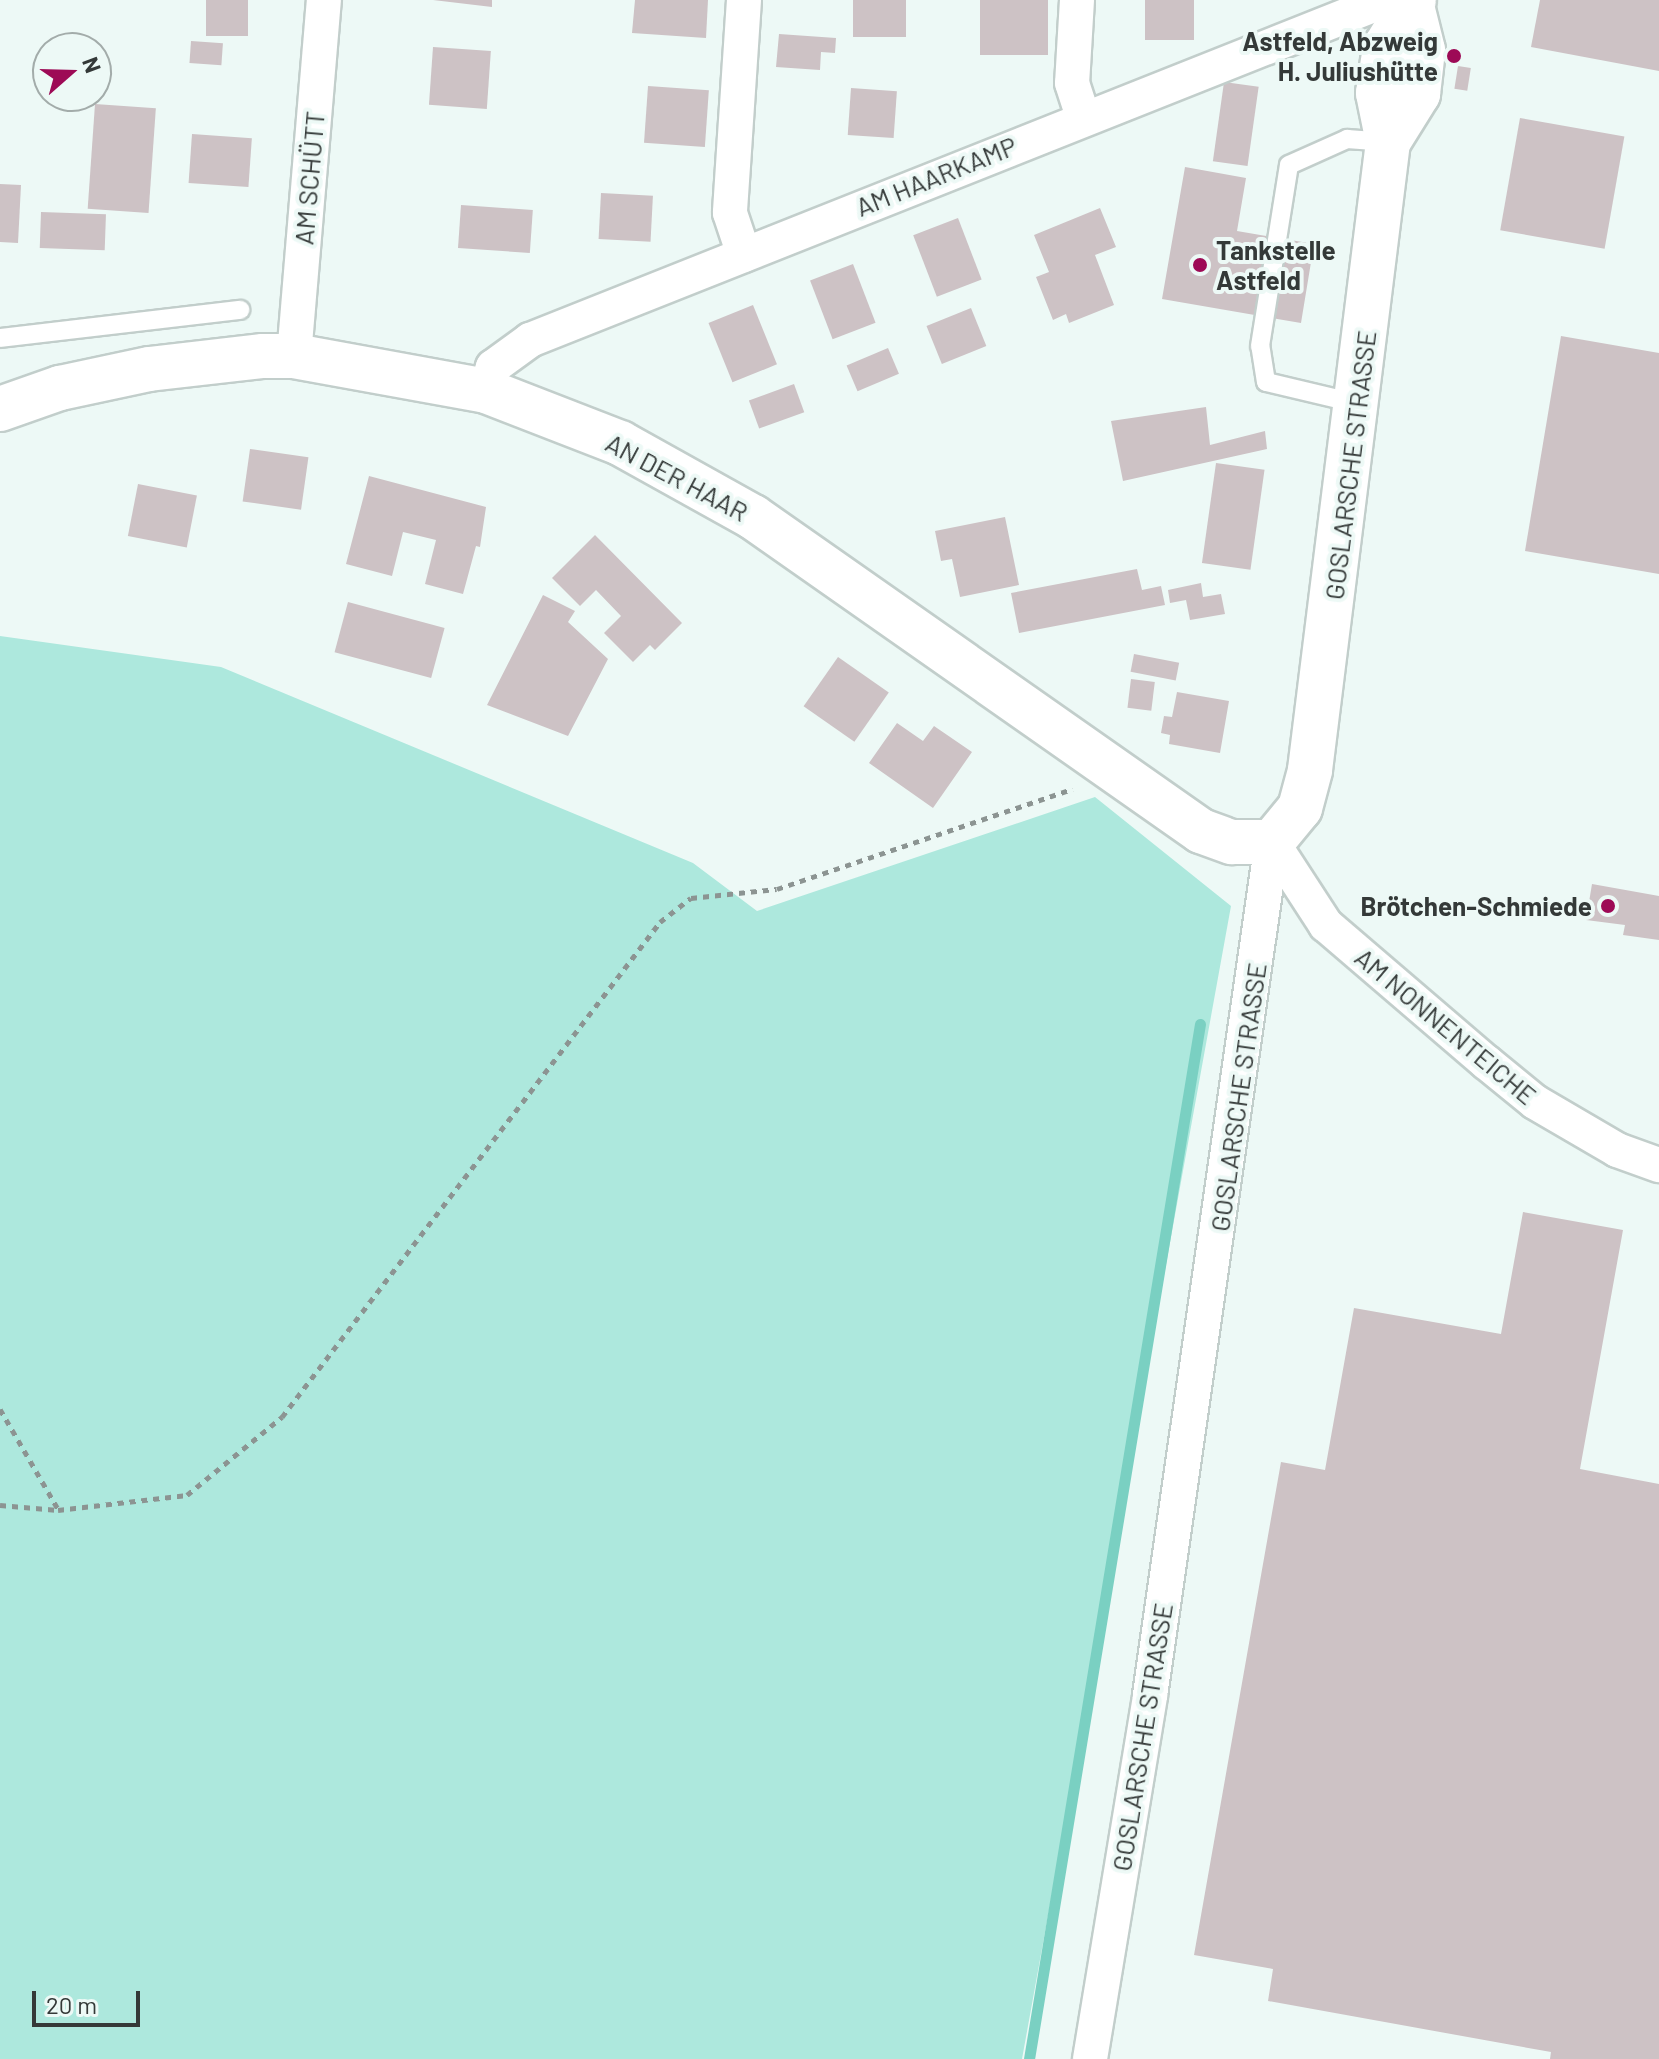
<!DOCTYPE html>
<meta charset="utf-8">
<style>
body{margin:0}
#map{position:relative;width:1659px;height:2059px;overflow:hidden;background:#edf9f6;font-family:Barlow,sans-serif}
div>[style]{position:absolute}
.green>*{inset:0;background:#ade8dd}
.stream>*{height:11px;margin:-5.5px;padding:0 5.5px;transform-origin:5.5px;border-radius:5.5px;background:#7ad0c2}
.building>*{inset:0;background:#cdc2c5;transform-origin:0 0}
.path>*{height:5px;margin-top:-2.5px;transform-origin:0;background:repeating-linear-gradient(90deg,#8c9492 0 6px,transparent 0 12px)}
.roads{filter:drop-shadow(2px 0 #c2cecb) drop-shadow(-2px 0 #c2cecb) drop-shadow(0 2px #c2cecb) drop-shadow(0 -2px #c2cecb)}
.lane>*{height:18px;margin:-9px;padding:0 9px;transform-origin:9px;border-radius:9px;background:#fff}
.street>*{height:34px;margin:-17px;padding:0 17px;transform-origin:17px;border-radius:17px;background:#fff}
.secondary>*{height:44px;margin:-22px;padding:0 22px;transform-origin:22px;border-radius:22px;background:#fff}
.dots>*{width:22px;height:22px;translate:-50% -50%;box-sizing:border-box;border:4px solid #edf9f6;border-radius:50%}
span{translate:-50% -50%;white-space:nowrap;text-align:center;line-height:1.15;-webkit-text-stroke:8px #edf9f6;paint-order:stroke}
.poi-label{font-size:26px;color:#343938;font-weight:700}
.right{translate:-100% -50%;text-align:right}
.left{translate:0 -50%;text-align:left}
.street-label{font-size:26px;color:#343938}
.north{position:absolute;left:32px;top:32px;width:80px;height:80px;box-sizing:border-box;background:#edf9f6;border:2px solid #a3acaa;border-radius:50%;rotate:70deg;font-size:22px;font-weight:700;line-height:32px;text-align:center;color:#343938}
.north::after{content:'';display:block;margin:auto;width:28px;height:36px;background:#9d0a56;clip-path:polygon(50% 0,100% 100%,50% 72%,0 100%)}
.scale{position:absolute;left:32px;top:1991px;width:108px;height:36px;box-sizing:border-box;border:4px solid #343938;border-top:0;padding-left:10px;font-size:24px;line-height:28px;white-space:nowrap;color:#343938;-webkit-text-stroke:6px #edf9f6;paint-order:stroke}
</style>
<div id="map">
<div class="green">
<i style="clip-path:polygon(0 636px,221px 667px,693px 863px,757px 911px,1095px 797px,1231px 906px,1022px 2059px,0 2059px)"></i>
</div>
<div class="stream">
<i style="left:1029px;top:2059px;width:1049px;rotate:-80.62deg"></i>
</div>
<div class="building">
<i style="left:206px;top:0;width:42px;height:36px"></i>
<i style="clip-path:polygon(433px 0,492px 0,492px 7px)"></i>
<i style="clip-path:polygon(635px 0,708px 0,706px 38px,632px 33px)"></i>
<i style="left:853px;top:0;width:53px;height:37px"></i>
<i style="left:980px;top:0;width:68px;height:55px"></i>
<i style="left:1145px;top:0;width:49px;height:40px"></i>
<i style="clip-path:polygon(1540px 0,1659px 0,1659px 71px,1531px 47px)"></i>
<i style="clip-path:polygon(779px 34px,836px 38px,835px 53px,821px 52px,820px 70px,776px 67px)"></i>
<i style="left:191px;top:41px;width:32px;height:22px;rotate:4deg"></i>
<i style="left:433px;top:47px;width:58px;height:58px;rotate:4deg"></i>
<i style="left:1458px;top:66px;width:13px;height:23px;rotate:9deg"></i>
<i style="left:1224px;top:82px;width:35px;height:80px;rotate:8deg"></i>
<i style="left:648px;top:86px;width:61px;height:57px;rotate:4deg"></i>
<i style="left:851px;top:88px;width:46px;height:47px;rotate:4deg"></i>
<i style="left:95px;top:104px;width:61px;height:105px;rotate:4deg"></i>
<i style="left:1520px;top:118px;width:106px;height:114px;rotate:10deg"></i>
<i style="left:192px;top:134px;width:60px;height:49px;rotate:4deg"></i>
<i style="clip-path:polygon(1185px 167px,1246px 178px,1237px 231px,1314px 244px,1301px 323px,1162px 299px)"></i>
<i style="clip-path:polygon(0 184px,21px 185px,18px 243px,0 242px)"></i>
<i style="left:601px;top:193px;width:52px;height:46px;rotate:3deg"></i>
<i style="left:461px;top:205px;width:72px;height:43px;rotate:4deg"></i>
<i style="clip-path:polygon(1100px 208px,1116px 247px,1095px 255px,1114px 305px,1069px 323px,1066px 314px,1053px 320px,1036px 277px,1049px 272px,1034px 235px)"></i>
<i style="left:41px;top:212px;width:65px;height:36px;rotate:2deg"></i>
<i style="left:958px;top:218px;width:66px;height:48px;rotate:69deg"></i>
<i style="left:853px;top:264px;width:63px;height:46px;rotate:69deg"></i>
<i style="left:753px;top:305px;width:64px;height:48px;rotate:68deg"></i>
<i style="left:971px;top:308px;width:41px;height:48px;rotate:68deg"></i>
<i style="clip-path:polygon(1561px 336px,1659px 353px,1659px 574px,1525px 551px)"></i>
<i style="left:888px;top:348px;width:28px;height:45px;rotate:67deg"></i>
<i style="left:794px;top:384px;width:30px;height:48px;rotate:70deg"></i>
<i style="clip-path:polygon(1206px 407px,1210px 445px,1265px 431px,1267px 449px,1123px 481px,1111px 421px)"></i>
<i style="left:250px;top:449px;width:59px;height:53px;rotate:8deg"></i>
<i style="left:1216px;top:463px;width:49px;height:101px;rotate:8deg"></i>
<i style="clip-path:polygon(369px 476px,486px 507px,480px 547px,476px 546px,463px 594px,425px 584px,436px 540px,403px 532px,392px 576px,346px 564px)"></i>
<i style="left:138px;top:484px;width:60px;height:53px;rotate:11deg"></i>
<i style="clip-path:polygon(1005px 517px,1019px 585px,960px 597px,952px 559px,941px 561px,935px 531px)"></i>
<i style="clip-path:polygon(595px 535px,682px 623px,655px 650px,650px 645px,633px 662px,604px 633px,621px 616px,596px 590px,580px 606px,552px 578px)"></i>
<i style="clip-path:polygon(1137px 569px,1142px 590px,1161px 586px,1165px 605px,1019px 633px,1011px 593px)"></i>
<i style="clip-path:polygon(1201px 583px,1203px 597px,1221px 594px,1225px 614px,1190px 620px,1186px 600px,1170px 603px,1168px 590px)"></i>
<i style="clip-path:polygon(543px 595px,575px 611px,568px 622px,608px 659px,568px 736px,487px 705px)"></i>
<i style="left:348px;top:602px;width:100px;height:52px;rotate:15deg"></i>
<i style="left:1134px;top:654px;width:46px;height:18px;rotate:11deg"></i>
<i style="left:838px;top:657px;width:62px;height:60px;rotate:35deg"></i>
<i style="left:1131px;top:679px;width:24px;height:29px;rotate:7deg"></i>
<i style="clip-path:polygon(1177px 692px,1229px 701px,1220px 753px,1169px 744px,1170px 735px,1161px 733px,1164px 716px,1172px 717px)"></i>
<i style="clip-path:polygon(897px 723px,923px 741px,934px 726px,972px 752px,933px 808px,869px 763px)"></i>
<i style="clip-path:polygon(1592px 884px,1659px 896px,1659px 940px,1623px 935px,1625px 925px,1586px 920px)"></i>
<i style="clip-path:polygon(1523px 1212px,1623px 1230px,1580px 1469px,1659px 1484px,1659px 2059px,1550px 2059px,1551px 2052px,1268px 2001px,1273px 1969px,1194px 1955px,1281px 1462px,1325px 1470px,1354px 1308px,1501px 1334px)"></i>
</div>
<div class="path">
<i style="left:0;top:1409px;width:116px;rotate:59.9deg"></i>
<i style="left:0;top:1505px;width:58px;rotate:4.9deg"></i>
<i style="left:58px;top:1510px;width:130px;rotate:-6.6deg"></i>
<i style="left:187px;top:1495px;width:123px;rotate:-39.4deg"></i>
<i style="left:282px;top:1417px;width:623px;rotate:-52.63deg"></i>
<i style="left:660px;top:922px;width:39px;rotate:-38deg"></i>
<i style="left:691px;top:898px;width:86px;rotate:-6deg"></i>
<i style="left:777px;top:889px;width:312px;rotate:-18.7deg"></i>
</div>
<div class="roads">
<div class="lane">
<i style="left:0;top:338px;width:242px;rotate:-6.7deg"></i>
<i style="left:1355px;top:403px;width:91px;rotate:-166.7deg"></i>
<i style="left:1266px;top:382px;width:36px;rotate:-99deg"></i>
<i style="left:1260px;top:346px;width:183px;rotate:-80.9deg"></i>
<i style="left:1289px;top:165px;width:64px;rotate:-24.1deg"></i>
<i style="left:1347px;top:139px;width:41px;rotate:4.2deg"></i>
</div>
<div class="street">
<i style="left:744px;top:0;width:213px;rotate:93.8deg"></i>
<i style="left:730px;top:213px;width:44px;rotate:71.6deg"></i>
<i style="left:1077px;top:0;width:83px;rotate:93.4deg"></i>
<i style="left:1072px;top:83px;width:36px;rotate:72deg"></i>
<i style="left:294px;top:356px;width:357px;rotate:-85.2deg"></i>
<i style="left:486px;top:391px;width:25px;rotate:-74deg"></i>
<i style="left:493px;top:367px;width:46px;rotate:-36.1deg"></i>
<i style="left:530px;top:340px;width:913px;rotate:-21.67deg"></i>
<i style="left:1378px;top:3px;width:34px;rotate:5deg"></i>
<i style="left:1272px;top:842px;width:99px;rotate:57deg"></i>
<i style="left:1326px;top:925px;width:211px;rotate:40.6deg"></i>
<i style="left:1486px;top:1062px;width:63px;rotate:39.2deg"></i>
<i style="left:1535px;top:1102px;width:95px;rotate:30.3deg"></i>
<i style="left:1617px;top:1150px;width:45px;rotate:19.7deg"></i>
<i style="left:1090px;top:2059px;width:369px;rotate:-80.6deg"></i>
<i style="left:1150px;top:1695px;width:862px;rotate:-81.86deg"></i>
</div>
<div class="secondary">
<i style="left:1388px;top:142px;width:57px;rotate:-58deg"></i>
<i style="left:1418px;top:94px;width:44px;rotate:-83.5deg"></i>
<i style="left:1423px;top:50px;width:45px;rotate:-104deg"></i>
<i style="left:0;top:409px;width:64px;rotate:-19.3deg"></i>
<i style="left:60px;top:388px;width:91px;rotate:-12.1deg"></i>
<i style="left:149px;top:369px;width:115px;rotate:-6.5deg"></i>
<i style="left:263px;top:356px;width:31px"></i>
<i style="left:294px;top:356px;width:195px;rotate:10.3deg"></i>
<i style="left:486px;top:391px;width:144px;rotate:21.2deg"></i>
<i style="left:620px;top:443px;width:152px;rotate:29.1deg"></i>
<i style="left:753px;top:517px;width:547px;rotate:35.03deg"></i>
<i style="left:1201px;top:831px;width:33px;rotate:20deg"></i>
<i style="left:1232px;top:842px;width:40px"></i>
<i style="left:1272px;top:842px;width:44px;rotate:-50.5deg"></i>
<i style="left:1300px;top:808px;width:39px;rotate:-75deg"></i>
<i style="left:1310px;top:770px;width:633px;rotate:-82.92deg"></i>
<i style="left:1388px;top:142px;width:50px;rotate:-101.5deg"></i>
<i style="left:1378px;top:93px;width:47px;rotate:-81.3deg"></i>
<i style="left:1385px;top:47px;width:55px;rotate:-58.3deg"></i>
</div>
</div>
<div class="dots">
<i style="left:1454px;top:56px;background:#9d0a56"></i>
<i style="left:1200px;top:265px;background:#9d0a56"></i>
<i style="left:1608px;top:906px;background:#9d0a56"></i>
</div>
<div class="poi-label">
<span class="right" style="left:1438px;top:56px">Astfeld, Abzweig<br>H. Juliushütte</span>
<span class="left" style="left:1216px;top:265px">Tankstelle<br>Astfeld</span>
<span class="right" style="left:1592px;top:906px">Brötchen-Schmiede</span>
</div>
<div class="street-label">
<span style="left:936px;top:176px;rotate:-22deg">AM HAARKAMP</span>
<span style="left:309px;top:178px;rotate:-85deg">AM SCHÜTT</span>
<span style="left:1350px;top:465px;rotate:-83deg">GOSLARSCHE STRASSE</span>
<span style="left:677px;top:477px;rotate:28deg">AN DER HAAR</span>
<span style="left:1446px;top:1026px;rotate:40deg">AM NONNENTEICHE</span>
<span style="left:1238px;top:1097px;rotate:-82deg">GOSLARSCHE STRASSE</span>
<span style="left:1142px;top:1737px;rotate:-81deg">GOSLARSCHE STRASSE</span>
</div>
<div class="north">N</div>
<div class="scale">20 m</div>
</div>
